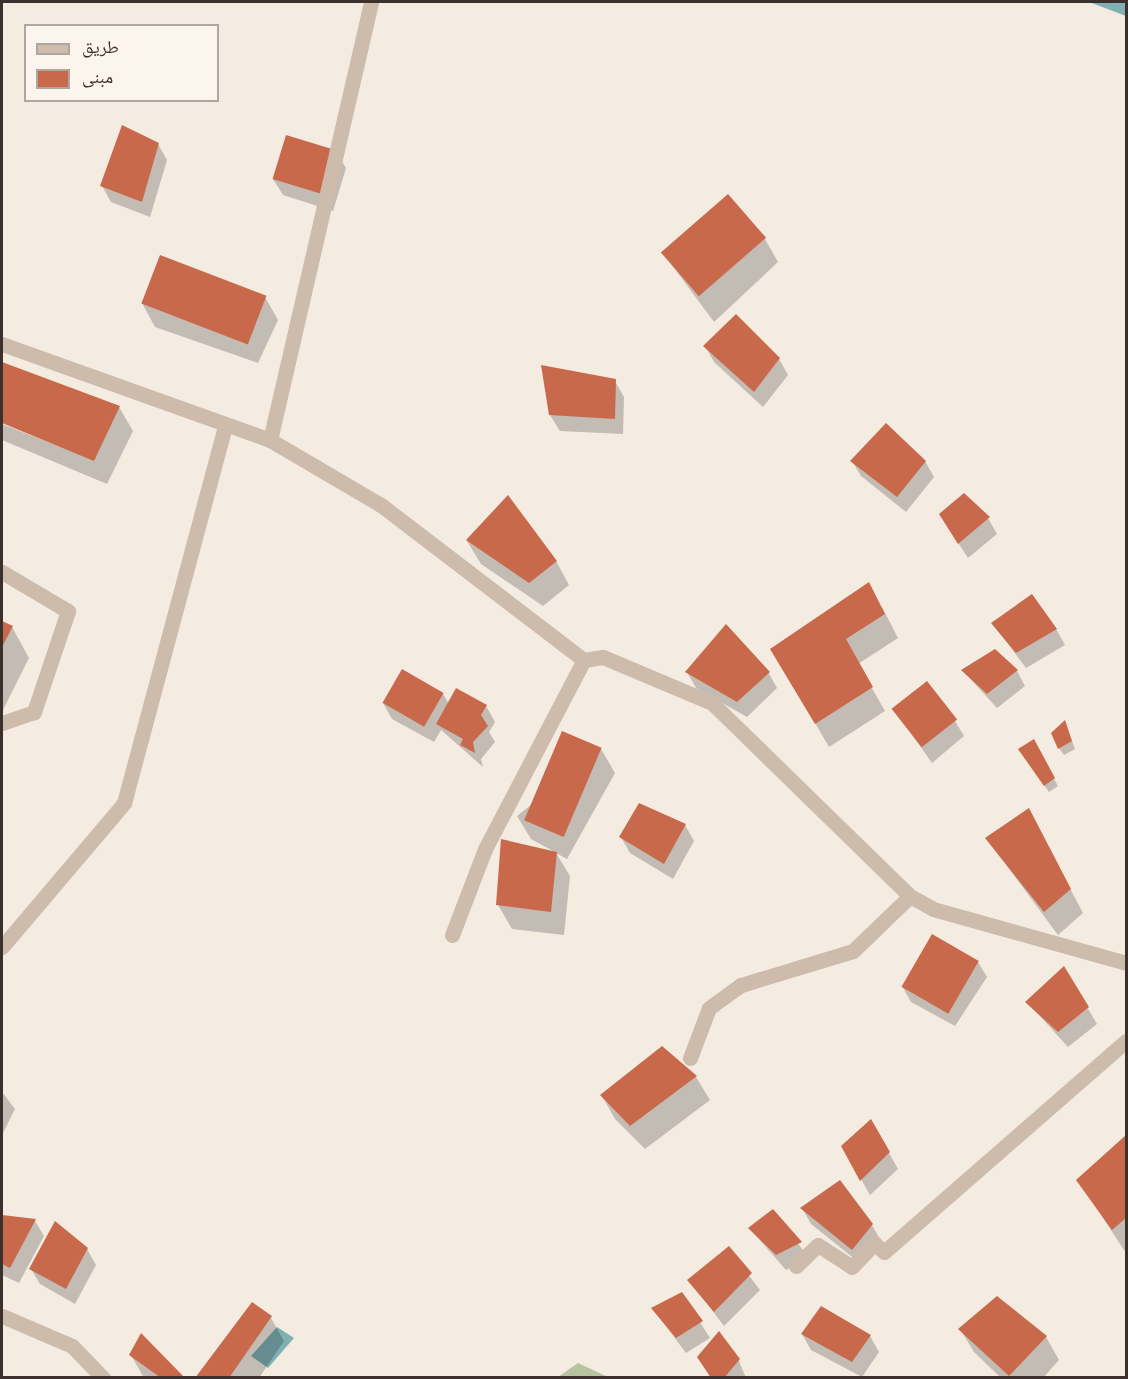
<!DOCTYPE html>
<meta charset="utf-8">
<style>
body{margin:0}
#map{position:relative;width:1128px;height:1379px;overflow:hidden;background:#f4ebe1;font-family:Ubuntu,"Noto Naskh Arabic",sans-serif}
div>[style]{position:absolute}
.green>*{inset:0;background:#b8c4a0}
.water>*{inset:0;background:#7fb0b2}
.shadow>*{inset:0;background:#0003}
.building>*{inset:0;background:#c8694b;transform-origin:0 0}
.minor>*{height:15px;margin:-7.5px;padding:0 7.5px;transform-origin:7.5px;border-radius:7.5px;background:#cdbbac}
span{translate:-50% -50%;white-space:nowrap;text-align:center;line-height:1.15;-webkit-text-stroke:6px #fbf5ee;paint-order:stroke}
.frame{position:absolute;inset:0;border:3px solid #3b302b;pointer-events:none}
.legend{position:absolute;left:24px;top:24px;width:195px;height:78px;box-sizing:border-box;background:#fbf5ee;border:2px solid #aea6a0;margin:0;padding:8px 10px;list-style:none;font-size:18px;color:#3b302b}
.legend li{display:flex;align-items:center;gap:12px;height:30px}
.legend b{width:30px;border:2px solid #aea6a0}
</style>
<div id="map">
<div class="green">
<i style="clip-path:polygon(578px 1363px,608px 1377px,558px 1377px)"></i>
</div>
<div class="water">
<i style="clip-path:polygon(1089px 2px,1126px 2px,1126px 16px)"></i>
<i style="clip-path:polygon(277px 1327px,294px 1338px,268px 1368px,251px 1356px)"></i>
</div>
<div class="shadow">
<i style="clip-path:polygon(158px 144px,167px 160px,150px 217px,111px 202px,102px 186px)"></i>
<i style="clip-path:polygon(337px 153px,346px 168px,333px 211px,283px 195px,273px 179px)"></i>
<i style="clip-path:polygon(765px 239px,778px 262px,714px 322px,663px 253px)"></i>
<i style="clip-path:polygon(265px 297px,278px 320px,258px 363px,155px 327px,142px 303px)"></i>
<i style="clip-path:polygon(705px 346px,779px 359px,788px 375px,763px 407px,714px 362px)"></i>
<i style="clip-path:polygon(2px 364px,119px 407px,133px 431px,107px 484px,2px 440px,2px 424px,101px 463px,2px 421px)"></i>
<i style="clip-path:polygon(615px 381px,624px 397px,623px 434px,560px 431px,550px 415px)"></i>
<i style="clip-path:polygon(852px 461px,925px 461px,934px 477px,906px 512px,861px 476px)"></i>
<i style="clip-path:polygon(988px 518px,997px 534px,968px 558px,950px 530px)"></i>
<i style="clip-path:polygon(467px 541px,556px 561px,569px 585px,543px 606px,481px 564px)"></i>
<i style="clip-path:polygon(882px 607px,898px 638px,858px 664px,885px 711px,829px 747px,772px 649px)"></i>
<i style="clip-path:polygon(2px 622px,12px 627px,29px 658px,2px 712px)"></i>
<i style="clip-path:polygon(993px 624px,1056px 629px,1065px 645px,1026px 668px)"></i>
<i style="clip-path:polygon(963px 671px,1017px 671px,1025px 686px,997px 708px)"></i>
<i style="clip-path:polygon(687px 672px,768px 672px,777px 688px,747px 717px,696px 688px)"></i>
<i style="clip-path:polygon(443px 694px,449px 704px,486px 706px,495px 722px,489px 732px,495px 742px,481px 759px,483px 767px,441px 730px,434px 742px,392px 719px,383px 703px)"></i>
<i style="clip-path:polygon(893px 708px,955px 721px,964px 736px,932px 763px)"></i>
<i style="clip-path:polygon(1065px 723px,1075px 749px,1064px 755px,1059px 748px)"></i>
<i style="clip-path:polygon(1033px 741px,1058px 786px,1049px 792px,1024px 757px)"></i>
<i style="clip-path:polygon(601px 749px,615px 773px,567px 859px,556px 853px,570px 876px,564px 935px,512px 929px,498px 905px,553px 851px,531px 839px,517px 816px)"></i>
<i style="clip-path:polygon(685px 825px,694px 841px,673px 879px,630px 853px,621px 837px)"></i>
<i style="clip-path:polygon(1041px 834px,1083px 913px,1058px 935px,987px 839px)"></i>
<i style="clip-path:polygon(978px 962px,987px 977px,955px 1026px,911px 1002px,902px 986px)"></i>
<i style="clip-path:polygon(1064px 968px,1097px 1024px,1068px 1047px,1027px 1002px)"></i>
<i style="clip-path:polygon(662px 1048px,696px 1077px,710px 1100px,645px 1149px,615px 1119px,602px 1096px)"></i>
<i style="clip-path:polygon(2px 1092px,15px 1109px,2px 1135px)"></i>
<i style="clip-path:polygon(871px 1121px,898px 1169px,870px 1195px,842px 1146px)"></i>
<i style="clip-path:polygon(1126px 1137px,1126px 1253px,1078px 1180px)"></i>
<i style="clip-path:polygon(802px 1208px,872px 1225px,881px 1241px,861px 1264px,811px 1224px)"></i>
<i style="clip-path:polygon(773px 1211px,809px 1258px,786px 1270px,750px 1229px)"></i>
<i style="clip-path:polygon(2px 1217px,35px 1221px,44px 1236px,19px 1283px,2px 1275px)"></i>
<i style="clip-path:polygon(728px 1248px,760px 1290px,724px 1326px,689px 1280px)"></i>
<i style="clip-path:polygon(87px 1249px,96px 1265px,75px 1304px,40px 1284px,31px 1269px)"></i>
<i style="clip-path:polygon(682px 1294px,710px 1338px,686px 1353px,653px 1309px)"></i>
<i style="clip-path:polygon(271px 1318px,284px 1341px,259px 1378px,197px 1378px)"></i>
<i style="clip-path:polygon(960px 1329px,1046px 1337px,1059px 1360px,1043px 1378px,1001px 1378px,974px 1352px)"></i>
<i style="clip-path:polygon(802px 1334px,870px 1336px,879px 1352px,862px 1377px,811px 1350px)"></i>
<i style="clip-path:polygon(131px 1355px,183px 1378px,144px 1378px)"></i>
<i style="clip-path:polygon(738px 1359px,746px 1378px,711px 1378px)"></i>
</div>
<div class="building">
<i style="clip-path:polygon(122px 125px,159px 143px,142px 202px,100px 186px)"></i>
<i style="left:286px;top:135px;width:54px;height:46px;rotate:17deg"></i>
<i style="left:728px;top:194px;width:58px;height:89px;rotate:49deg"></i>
<i style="left:160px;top:255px;width:114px;height:52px;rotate:21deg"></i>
<i style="clip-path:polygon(736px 314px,780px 358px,754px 392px,703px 346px)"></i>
<i style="clip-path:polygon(2px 362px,120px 406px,94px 461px,2px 423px)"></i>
<i style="clip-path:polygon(541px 365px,616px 379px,615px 419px,549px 415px)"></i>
<i style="clip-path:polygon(886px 423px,926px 461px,897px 497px,850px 461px)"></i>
<i style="clip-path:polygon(964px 493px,990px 517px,958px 544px,939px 514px)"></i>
<i style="clip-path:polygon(508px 495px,557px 561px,529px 583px,466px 540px)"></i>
<i style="clip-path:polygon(869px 582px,885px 614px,846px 639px,873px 687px,815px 724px,770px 649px)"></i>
<i style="clip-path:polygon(1032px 594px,1057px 629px,1016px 653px,991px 623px)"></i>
<i style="clip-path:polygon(2px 621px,13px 626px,2px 647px)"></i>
<i style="clip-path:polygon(726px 624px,770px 672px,737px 702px,685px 672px)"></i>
<i style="clip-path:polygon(995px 649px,1018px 670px,987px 694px,961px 670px)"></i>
<i style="left:402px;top:669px;width:48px;height:39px;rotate:30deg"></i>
<i style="left:927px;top:681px;width:49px;height:45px;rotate:52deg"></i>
<i style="clip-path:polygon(456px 688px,487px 705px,481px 715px,488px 726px,473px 742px,475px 753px,460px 745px,463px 739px,436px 724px)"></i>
<i style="clip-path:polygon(1065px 720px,1072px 741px,1058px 749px,1051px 733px)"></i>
<i style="left:562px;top:731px;width:43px;height:97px;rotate:23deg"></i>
<i style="clip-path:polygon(1034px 739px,1055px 778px,1044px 786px,1018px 749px)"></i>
<i style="clip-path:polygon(639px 803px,686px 824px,664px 864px,619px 837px)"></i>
<i style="clip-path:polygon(1029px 808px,1071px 889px,1044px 912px,985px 838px)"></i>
<i style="clip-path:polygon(501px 839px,557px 852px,551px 912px,496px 905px)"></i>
<i style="left:932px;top:934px;width:54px;height:61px;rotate:30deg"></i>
<i style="clip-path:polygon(1064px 966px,1089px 1007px,1058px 1032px,1025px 1002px)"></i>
<i style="clip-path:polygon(662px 1046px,697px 1076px,630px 1126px,600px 1095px)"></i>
<i style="clip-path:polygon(871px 1119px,890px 1152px,860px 1181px,841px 1146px)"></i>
<i style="clip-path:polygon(1126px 1135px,1126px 1218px,1112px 1230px,1076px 1180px)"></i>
<i style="clip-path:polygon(840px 1180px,873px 1224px,852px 1250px,800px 1208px)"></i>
<i style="clip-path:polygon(773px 1209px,802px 1242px,776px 1255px,748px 1228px)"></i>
<i style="clip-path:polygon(2px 1215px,36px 1219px,10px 1268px,2px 1264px)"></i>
<i style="clip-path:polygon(55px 1221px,88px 1248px,66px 1289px,29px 1269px)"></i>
<i style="clip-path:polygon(729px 1246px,752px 1273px,714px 1312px,687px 1280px)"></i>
<i style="clip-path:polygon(682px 1292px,703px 1321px,676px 1338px,651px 1308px)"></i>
<i style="clip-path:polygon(997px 1296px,1047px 1336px,1009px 1376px,958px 1329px)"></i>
<i style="clip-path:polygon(252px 1302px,272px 1316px,229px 1378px,195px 1378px)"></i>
<i style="clip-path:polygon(821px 1306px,871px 1335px,852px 1362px,801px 1334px)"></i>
<i style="clip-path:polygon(719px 1331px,740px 1359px,724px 1378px,711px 1378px,697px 1357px)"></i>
<i style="clip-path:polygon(141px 1333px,185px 1378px,161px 1378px,129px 1355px)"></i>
</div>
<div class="minor">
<i style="left:2px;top:344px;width:285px;rotate:19.7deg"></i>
<i style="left:270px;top:440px;width:129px;rotate:30.4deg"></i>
<i style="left:381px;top:505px;width:255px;rotate:37.4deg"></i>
<i style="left:584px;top:660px;width:19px;rotate:-9deg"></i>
<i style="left:603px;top:657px;width:118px;rotate:22.9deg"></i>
<i style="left:712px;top:703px;width:277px;rotate:44.3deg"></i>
<i style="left:910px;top:896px;width:26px;rotate:29deg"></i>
<i style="left:933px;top:909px;width:200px;rotate:15.6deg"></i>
<i style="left:270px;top:440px;width:449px;rotate:-77deg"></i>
<i style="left:2px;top:572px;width:77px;rotate:30.6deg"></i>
<i style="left:68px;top:611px;width:107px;rotate:108.6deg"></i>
<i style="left:34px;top:712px;width:34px;rotate:161deg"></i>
<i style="left:452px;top:935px;width:92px;rotate:-69deg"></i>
<i style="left:485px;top:849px;width:213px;rotate:-62.4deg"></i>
<i style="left:2px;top:947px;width:189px;rotate:-49.7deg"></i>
<i style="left:124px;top:803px;width:391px;rotate:-75deg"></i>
<i style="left:690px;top:1058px;width:53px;rotate:-69.2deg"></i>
<i style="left:709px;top:1008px;width:39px;rotate:-36deg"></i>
<i style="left:741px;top:985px;width:117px;rotate:-16.9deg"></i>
<i style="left:853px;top:951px;width:79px;rotate:-44deg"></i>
<i style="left:796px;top:1266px;width:30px;rotate:-44deg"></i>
<i style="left:818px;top:1245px;width:40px;rotate:32.9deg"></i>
<i style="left:852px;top:1267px;width:33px;rotate:-47deg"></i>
<i style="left:874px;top:1243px;width:13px;rotate:42deg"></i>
<i style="left:884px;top:1252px;width:321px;rotate:-41.1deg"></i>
<i style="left:2px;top:1316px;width:76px;rotate:23.2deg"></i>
<i style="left:72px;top:1346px;width:45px;rotate:45.9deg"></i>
</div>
<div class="frame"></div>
<ul class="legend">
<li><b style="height:8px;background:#cdbbac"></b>طريق</li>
<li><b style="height:16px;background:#c8694b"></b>مبنى</li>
</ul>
</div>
